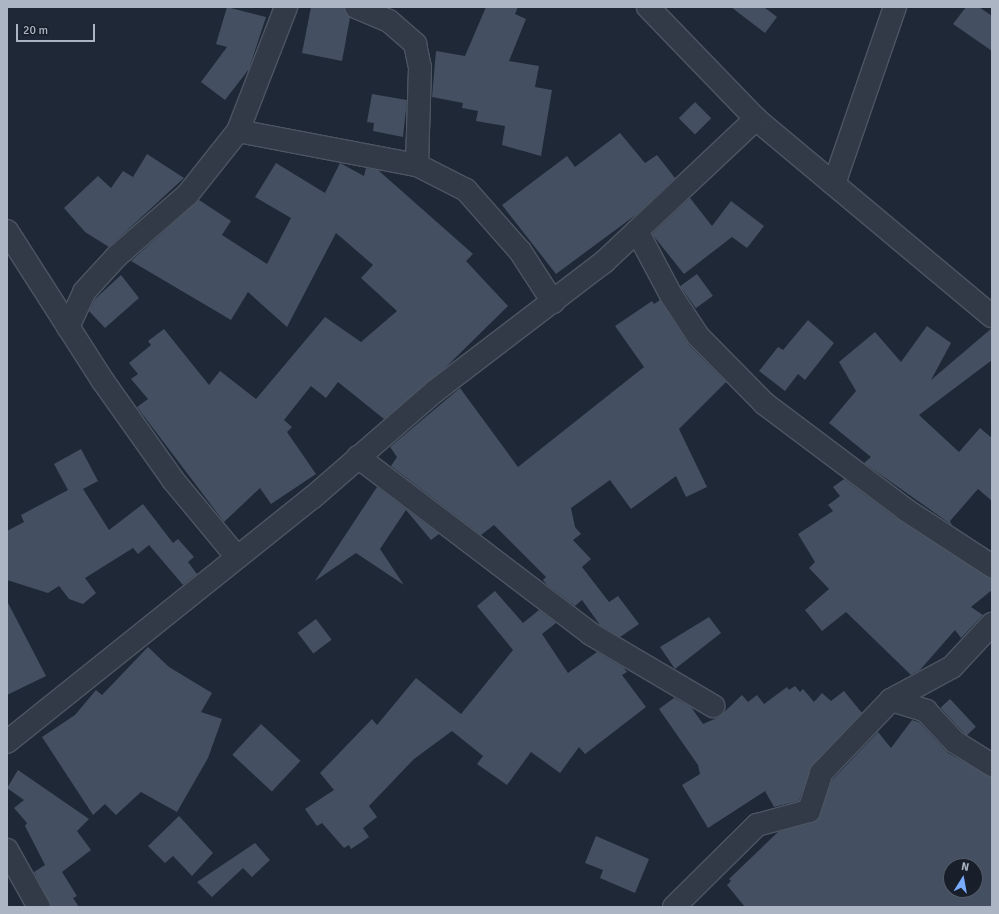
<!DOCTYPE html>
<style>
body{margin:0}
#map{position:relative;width:999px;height:914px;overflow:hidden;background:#1e2836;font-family:Signika,sans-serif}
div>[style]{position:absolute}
.building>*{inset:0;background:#444f61;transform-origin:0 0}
.roads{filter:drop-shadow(1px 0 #4c5562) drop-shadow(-1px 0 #4c5562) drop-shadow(0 1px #4c5562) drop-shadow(0 -1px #4c5562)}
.minor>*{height:22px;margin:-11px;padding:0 11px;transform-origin:11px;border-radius:11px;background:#323a47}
span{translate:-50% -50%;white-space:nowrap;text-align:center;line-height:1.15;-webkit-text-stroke:3.5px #181f2b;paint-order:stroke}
.frame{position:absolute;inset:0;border:8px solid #abb5c4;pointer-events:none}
.north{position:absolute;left:943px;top:858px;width:40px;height:40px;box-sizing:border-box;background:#181f2b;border:1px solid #535b68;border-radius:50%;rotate:11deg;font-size:11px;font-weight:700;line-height:16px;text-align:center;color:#abb5c4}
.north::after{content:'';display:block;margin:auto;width:14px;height:18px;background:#79aafb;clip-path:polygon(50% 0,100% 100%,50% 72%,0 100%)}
.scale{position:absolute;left:16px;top:24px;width:79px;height:18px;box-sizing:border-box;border:2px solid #abb5c4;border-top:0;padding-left:5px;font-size:12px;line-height:14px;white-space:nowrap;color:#abb5c4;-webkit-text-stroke:3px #181f2b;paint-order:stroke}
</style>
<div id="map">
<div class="building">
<i style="clip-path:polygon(227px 7px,266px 17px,249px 69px,225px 100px,201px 82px,227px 47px,216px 44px)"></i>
<i style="clip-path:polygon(311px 7px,344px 7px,350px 18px,342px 61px,302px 53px)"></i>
<i style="clip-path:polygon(486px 7px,518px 7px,515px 14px,526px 19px,509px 61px,539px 66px,535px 87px,552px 90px,541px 156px,502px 145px,505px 126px,476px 121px,478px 111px,462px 108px,463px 103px,432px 97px,436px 51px,465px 56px)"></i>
<i style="clip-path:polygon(731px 7px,764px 7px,777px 17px,765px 33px)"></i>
<i style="clip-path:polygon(966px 7px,979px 7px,992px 16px,992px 51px,953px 24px)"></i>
<i style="clip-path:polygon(372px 94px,407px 100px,403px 137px,373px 131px,374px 123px,367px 122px)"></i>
<i style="left:695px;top:102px;width:23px;height:23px;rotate:45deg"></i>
<i style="clip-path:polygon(620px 133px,645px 163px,657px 155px,675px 178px,637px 214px,556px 274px,502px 205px,567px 156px,575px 167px)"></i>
<i style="clip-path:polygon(147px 154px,184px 178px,109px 247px,85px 232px,64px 208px,98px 176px,111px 188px,123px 171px,133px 177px)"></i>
<i style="clip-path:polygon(276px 163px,325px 193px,340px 163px,364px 176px,366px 168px,378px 170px,473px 254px,466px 261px,508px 306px,445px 368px,384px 419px,338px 382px,326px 398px,311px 386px,284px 420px,292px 427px,287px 432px,316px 474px,271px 504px,260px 488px,224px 522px,137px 407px,148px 399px,131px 379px,138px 374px,129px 363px,151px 345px,148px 341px,164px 329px,209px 385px,220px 371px,256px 399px,325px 317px,361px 342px,397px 311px,361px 278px,373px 265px,336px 233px,287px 327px,248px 292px,231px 320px,131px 261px,199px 200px,231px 221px,222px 235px,267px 264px,291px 218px,255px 197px)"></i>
<i style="clip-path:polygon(690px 198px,712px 226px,731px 201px,764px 226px,747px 248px,732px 237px,684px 274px,652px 234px)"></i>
<i style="left:697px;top:274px;width:27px;height:21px;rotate:54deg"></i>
<i style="clip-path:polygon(121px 275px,139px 298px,105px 328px,89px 311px,95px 299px)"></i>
<i style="clip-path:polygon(660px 300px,689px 345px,726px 382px,679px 429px,707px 487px,686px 497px,676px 476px,631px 509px,610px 480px,571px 508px,575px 527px,581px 534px,573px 540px,591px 559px,582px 567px,609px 602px,618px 596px,639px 624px,620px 637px,600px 625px,582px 600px,575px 606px,547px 585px,543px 580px,546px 577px,494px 525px,481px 535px,391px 466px,397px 457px,390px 447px,460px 388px,518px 467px,644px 367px,615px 326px,652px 301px,654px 304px)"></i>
<i style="clip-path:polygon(808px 320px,834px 343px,805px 380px,798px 374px,785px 391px,759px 371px,778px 347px,783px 350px)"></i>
<i style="clip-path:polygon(927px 326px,951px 343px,931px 380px,992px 328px,992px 360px,919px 415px,959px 452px,980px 428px,992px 438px,992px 501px,978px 489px,950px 521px,952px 525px,864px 463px,871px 457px,829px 423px,856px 391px,839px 362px,875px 332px,901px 362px)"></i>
<i style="clip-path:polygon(81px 449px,98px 481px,83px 489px,109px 530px,143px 504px,173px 543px,178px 539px,194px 557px,188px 562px,197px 574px,183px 585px,149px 545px,138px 554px,133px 548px,85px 578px,96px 593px,83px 604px,69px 599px,59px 586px,48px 593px,7px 580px,7px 531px,24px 522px,21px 515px,68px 490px,54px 464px)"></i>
<i style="clip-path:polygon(844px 479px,899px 520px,992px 578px,992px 590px,971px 607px,983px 615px,961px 638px,955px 630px,920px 670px,911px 675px,846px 612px,822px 631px,805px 610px,829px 589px,809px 568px,815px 562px,798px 534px,833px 511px,828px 505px,840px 496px,833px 487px)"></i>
<i style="clip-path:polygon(377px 487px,439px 534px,431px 540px,406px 510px,380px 549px,404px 585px,356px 553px,315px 581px)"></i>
<i style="clip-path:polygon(495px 591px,523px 623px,539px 610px,556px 623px,542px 634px,568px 673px,597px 652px,624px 668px,627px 672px,622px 675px,646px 707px,585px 754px,579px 747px,560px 773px,531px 752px,507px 785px,477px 764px,483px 756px,452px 731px,414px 759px,369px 806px,377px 817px,363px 828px,369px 837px,351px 849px,349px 845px,344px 848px,322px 823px,317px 826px,305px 809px,334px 790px,320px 773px,372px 719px,377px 725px,416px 678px,461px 714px,513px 650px,477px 606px)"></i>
<i style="clip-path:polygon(7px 601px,46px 676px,7px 695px)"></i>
<i style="clip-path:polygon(709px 617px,721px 633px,675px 669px,660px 647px)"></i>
<i style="left:316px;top:619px;width:26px;height:23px;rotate:53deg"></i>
<i style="clip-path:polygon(148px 647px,169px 667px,212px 693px,201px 712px,222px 719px,208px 758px,177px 812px,141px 792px,116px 815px,105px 804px,93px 815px,42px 737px,75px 715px,96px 690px,102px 695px)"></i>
<i style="clip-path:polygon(795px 686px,800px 692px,803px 689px,814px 702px,822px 693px,831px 701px,844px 691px,862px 713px,812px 765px,799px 801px,774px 807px,765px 791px,708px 828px,682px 785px,700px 774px,698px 765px,659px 709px,674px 698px,691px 707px,703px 724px,719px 717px,742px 695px,748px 702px,757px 695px,764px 704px,787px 687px,789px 690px)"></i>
<i style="left:950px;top:699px;width:38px;height:13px;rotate:47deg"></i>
<i style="clip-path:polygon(evenodd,912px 720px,919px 722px,948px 753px,992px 777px,992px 907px,745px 907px,727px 885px,731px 881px,729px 879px,778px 832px,817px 820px,832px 780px,878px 732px,891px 748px,912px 720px,951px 866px,975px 866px,975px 890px,951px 890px,951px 866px)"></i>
<i style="left:261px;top:724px;width:54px;height:42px;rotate:43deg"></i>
<i style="clip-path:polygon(18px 770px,89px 819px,77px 831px,91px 850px,62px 872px,77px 896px,73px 898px,79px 907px,51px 907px,34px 872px,45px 865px,25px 826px,27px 823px,14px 808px,24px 800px,7px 788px)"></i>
<i style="clip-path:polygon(179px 816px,213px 853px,192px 876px,173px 856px,165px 863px,148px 846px)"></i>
<i style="clip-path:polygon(596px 836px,649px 859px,635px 893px,600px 878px,603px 870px,585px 863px)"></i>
<i style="clip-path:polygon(255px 843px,270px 860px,252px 877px,243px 868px,212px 897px,197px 882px)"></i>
</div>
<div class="roads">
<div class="minor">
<i style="left:356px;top:7px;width:36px;rotate:23deg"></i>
<i style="left:389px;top:21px;width:35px;rotate:41deg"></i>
<i style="left:415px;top:44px;width:25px;rotate:78deg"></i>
<i style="left:420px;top:68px;width:97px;rotate:91.8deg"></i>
<i style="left:648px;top:7px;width:156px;rotate:46deg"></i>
<i style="left:756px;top:119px;width:307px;rotate:39.9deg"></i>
<i style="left:238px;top:131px;width:182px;rotate:10.8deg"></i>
<i style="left:417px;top:165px;width:55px;rotate:27deg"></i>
<i style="left:466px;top:190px;width:81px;rotate:48.5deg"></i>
<i style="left:520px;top:251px;width:61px;rotate:57.1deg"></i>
<i style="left:834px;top:184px;width:187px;rotate:-71deg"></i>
<i style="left:7px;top:231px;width:178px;rotate:57.4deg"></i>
<i style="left:103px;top:381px;width:121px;rotate:54.7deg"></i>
<i style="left:173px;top:480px;width:100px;rotate:50.3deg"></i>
<i style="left:637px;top:231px;width:72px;rotate:62deg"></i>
<i style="left:671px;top:295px;width:49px;rotate:56.6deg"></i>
<i style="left:698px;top:336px;width:95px;rotate:45.4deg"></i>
<i style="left:765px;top:404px;width:176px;rotate:36.9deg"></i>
<i style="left:906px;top:510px;width:103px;rotate:33.1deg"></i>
<i style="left:68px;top:327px;width:38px;rotate:-65deg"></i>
<i style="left:84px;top:292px;width:49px;rotate:-47.5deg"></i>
<i style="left:117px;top:256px;width:94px;rotate:-41.1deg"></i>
<i style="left:188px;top:194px;width:80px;rotate:-51.6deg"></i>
<i style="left:238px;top:131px;width:133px;rotate:-68.8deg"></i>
<i style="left:358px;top:457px;width:293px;rotate:37.2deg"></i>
<i style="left:591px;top:634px;width:142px;rotate:30.5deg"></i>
<i style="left:891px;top:700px;width:37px;rotate:17deg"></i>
<i style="left:926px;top:711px;width:42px;rotate:46.9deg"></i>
<i style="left:955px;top:742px;width:44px;rotate:31.9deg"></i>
<i style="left:7px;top:742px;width:391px;rotate:-38.7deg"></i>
<i style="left:312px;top:498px;width:163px;rotate:-41deg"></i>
<i style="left:435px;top:391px;width:213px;rotate:-37.4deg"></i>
<i style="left:604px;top:262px;width:209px;rotate:-43.3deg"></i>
<i style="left:7px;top:850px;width:65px;rotate:60.7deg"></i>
<i style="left:674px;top:907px;width:117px;rotate:-44.7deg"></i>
<i style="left:757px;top:825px;width:54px;rotate:-15.1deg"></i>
<i style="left:809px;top:811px;width:40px;rotate:-72deg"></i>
<i style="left:821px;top:773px;width:101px;rotate:-46.2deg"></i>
<i style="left:891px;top:700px;width:69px;rotate:-28.4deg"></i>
<i style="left:952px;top:667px;width:59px;rotate:-47.1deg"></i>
</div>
</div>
<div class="frame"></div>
<div class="north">N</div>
<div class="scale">20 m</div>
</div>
